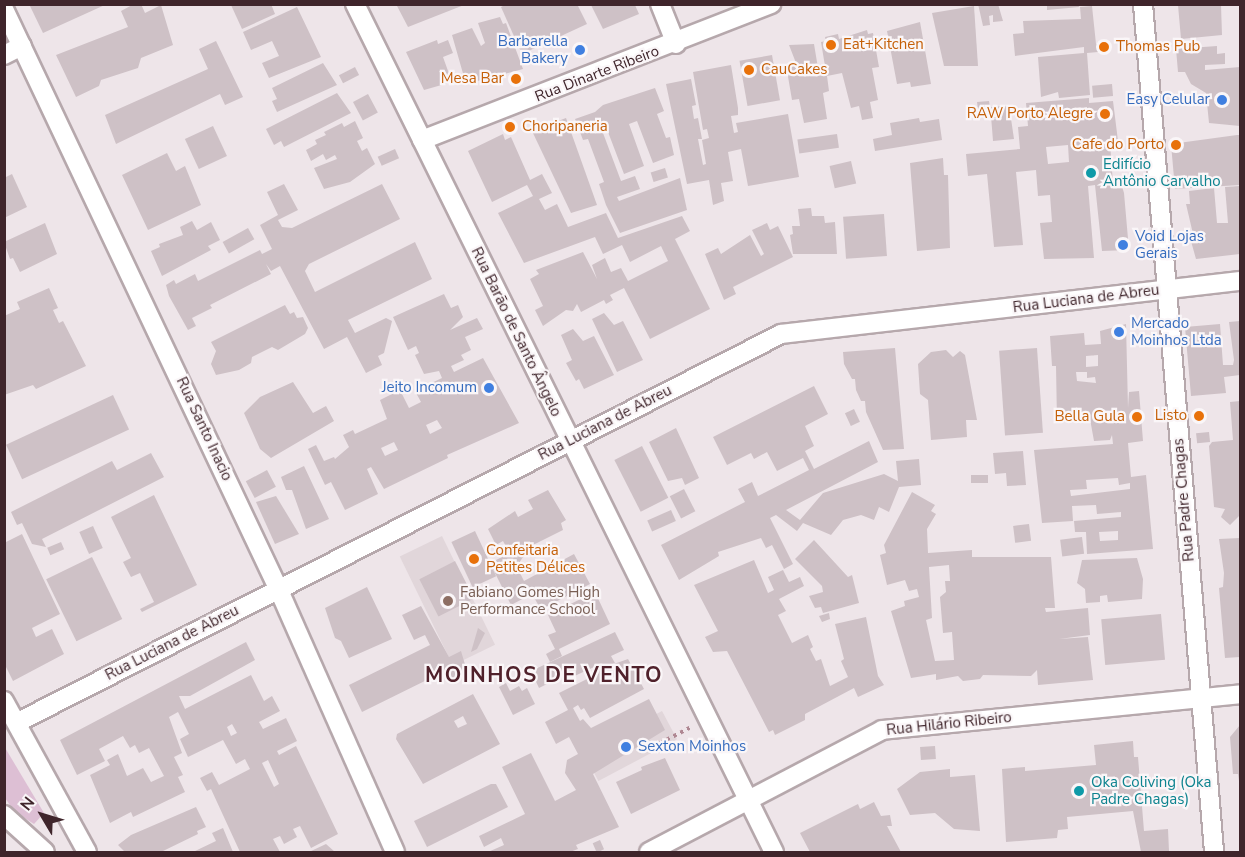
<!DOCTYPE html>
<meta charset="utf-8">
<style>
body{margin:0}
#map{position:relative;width:1245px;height:857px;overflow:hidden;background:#eee5e9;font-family:"Nunito Sans",sans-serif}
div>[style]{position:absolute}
.built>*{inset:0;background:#e1d6da;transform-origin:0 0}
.green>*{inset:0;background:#ddbfd4}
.building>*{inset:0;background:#cec1c6;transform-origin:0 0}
.path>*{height:4px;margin-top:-2px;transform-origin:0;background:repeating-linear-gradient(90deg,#af8792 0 3px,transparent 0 7.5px)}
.roads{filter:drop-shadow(2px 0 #b6a8ac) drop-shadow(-2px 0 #b6a8ac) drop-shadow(0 2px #b6a8ac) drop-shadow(0 -2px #b6a8ac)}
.minor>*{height:18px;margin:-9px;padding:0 9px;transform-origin:9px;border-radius:9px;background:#fff}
.dots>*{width:16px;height:16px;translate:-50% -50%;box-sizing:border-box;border:3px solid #faf6f8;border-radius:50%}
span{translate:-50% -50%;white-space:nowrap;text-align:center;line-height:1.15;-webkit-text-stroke:4.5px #faf6f8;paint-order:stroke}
.shop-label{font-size:15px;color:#366cbe}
.right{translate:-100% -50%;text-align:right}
.left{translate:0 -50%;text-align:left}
.food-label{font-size:15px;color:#c56008}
.street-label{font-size:15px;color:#3f252b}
.culture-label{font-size:15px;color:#0d838f}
.education-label{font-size:15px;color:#785e54}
.district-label{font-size:21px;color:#50212b;font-weight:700;letter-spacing:1.5px}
.frame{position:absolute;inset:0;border:6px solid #3f252b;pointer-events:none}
.north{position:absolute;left:12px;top:785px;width:60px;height:60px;-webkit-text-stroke:4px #faf6f8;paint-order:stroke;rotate:308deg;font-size:16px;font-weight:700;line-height:24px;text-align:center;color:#3f252b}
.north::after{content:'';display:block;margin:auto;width:21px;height:27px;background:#3f252b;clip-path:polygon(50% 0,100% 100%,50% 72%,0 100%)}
</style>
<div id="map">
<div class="built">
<i style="left:442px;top:536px;width:121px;height:47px;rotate:64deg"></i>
<i style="left:662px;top:711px;width:32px;height:89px;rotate:62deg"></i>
</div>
<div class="green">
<i style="clip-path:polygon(4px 746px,44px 813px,34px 824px,15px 812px,5px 798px)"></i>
</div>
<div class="building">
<i style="clip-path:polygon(29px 4px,107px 4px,43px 33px)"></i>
<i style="clip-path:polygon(134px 4px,141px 4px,145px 13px,161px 5px,173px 45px,141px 58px,138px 68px,101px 80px,99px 86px,76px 97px,56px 55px,128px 27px,121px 11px)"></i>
<i style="clip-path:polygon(271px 4px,275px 14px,242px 29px,231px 5px)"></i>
<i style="clip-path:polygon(396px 4px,464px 4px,464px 5px,408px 27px)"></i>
<i style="clip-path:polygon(507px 4px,577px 4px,587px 24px,522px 54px,501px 7px)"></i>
<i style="clip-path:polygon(978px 4px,998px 4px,1003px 21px,993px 22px,993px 15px,989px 16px,990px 25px,983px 26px)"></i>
<i style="clip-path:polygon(1047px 4px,1078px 4px,1079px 7px,1047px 10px)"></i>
<i style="clip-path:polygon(591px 5px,635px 5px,639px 14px,603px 29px)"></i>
<i style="clip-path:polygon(1178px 5px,1221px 5px,1222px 35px,1181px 39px)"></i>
<i style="clip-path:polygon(974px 6px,978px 66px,944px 66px,932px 13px)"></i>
<i style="clip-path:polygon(1092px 6px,1096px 44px,1108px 43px,1109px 51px,1087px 53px,1090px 95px,1059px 98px,1058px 92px,1041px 97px,1038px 57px,1084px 53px,1084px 47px,1015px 56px,1013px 34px,1024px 33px,1023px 21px,1081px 19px,1080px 7px)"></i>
<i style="clip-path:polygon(297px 7px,321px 57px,269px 78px,262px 63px,279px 56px,272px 41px,251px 50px,243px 32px)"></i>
<i style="clip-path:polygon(500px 17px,503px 24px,506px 23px,523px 69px,466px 84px,452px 35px,472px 28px,481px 46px,485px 43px,478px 23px)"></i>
<i style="clip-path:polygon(920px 22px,931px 84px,911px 87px,910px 82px,897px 84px,887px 31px)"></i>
<i style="clip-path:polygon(867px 30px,868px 34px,873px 33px,879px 67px,872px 68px,878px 100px,870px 102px,873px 118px,862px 120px,859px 106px,851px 108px,842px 73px,827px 76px,829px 91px,823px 93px,827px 119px,804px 123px,799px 99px,792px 100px,786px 65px,796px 63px,789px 45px,814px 44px,819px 74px,826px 72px,821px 42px,826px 41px,825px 37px,838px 34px,839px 39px)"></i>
<i style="clip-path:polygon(437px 40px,438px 44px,448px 40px,453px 53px,443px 57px,452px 82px,424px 90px,406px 52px)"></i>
<i style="clip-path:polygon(216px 41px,243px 97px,225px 105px,220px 94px,116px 144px,105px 115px,208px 69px,199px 49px)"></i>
<i style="clip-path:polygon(1217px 46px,1217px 54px,1225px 53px,1225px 64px,1205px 65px,1205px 70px,1240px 67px,1240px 126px,1209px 123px,1206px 93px,1191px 84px,1185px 72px,1178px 72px,1176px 49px)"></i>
<i style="left:772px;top:55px;width:46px;height:33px;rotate:80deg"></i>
<i style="clip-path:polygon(323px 63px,337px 85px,277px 112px,272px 101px,277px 99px,272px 88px)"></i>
<i style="clip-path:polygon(731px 65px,738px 108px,738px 115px,731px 116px,734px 133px,738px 132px,736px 123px,788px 114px,799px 177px,748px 186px,741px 149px,728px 152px,733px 181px,721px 183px,724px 201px,713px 205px,709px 180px,687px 184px,666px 84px,691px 79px,696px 105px,692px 106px,694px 119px,698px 118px,702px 139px,698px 139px,703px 165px,706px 164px,702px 140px,709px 138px,707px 129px,703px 130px,693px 72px)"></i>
<i style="left:355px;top:67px;width:9px;height:18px;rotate:63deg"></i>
<i style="left:1112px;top:84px;width:12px;height:20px;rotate:85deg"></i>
<i style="clip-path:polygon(655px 88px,664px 111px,657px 114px,666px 138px,670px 137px,674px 155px,653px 163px,637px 121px,629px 124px,644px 166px,624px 174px,608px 132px,603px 133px,621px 181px,635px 176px,640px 189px,617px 197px,619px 201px,680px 178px,687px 210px,620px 233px,606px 205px,599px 184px,604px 182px,588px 139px,583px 140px,575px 119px,595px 112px,603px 105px)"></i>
<i style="clip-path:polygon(337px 93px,351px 113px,284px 147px,281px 141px,274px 145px,266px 129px)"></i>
<i style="left:368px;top:94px;width:21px;height:17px;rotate:62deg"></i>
<i style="clip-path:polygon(evenodd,1089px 98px,1089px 103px,1113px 101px,1118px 141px,1110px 142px,1113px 184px,1121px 183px,1124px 193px,1129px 250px,1102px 251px,1095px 185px,1088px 186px,1094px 258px,1044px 259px,1040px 223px,1052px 222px,1050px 195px,1038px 196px,1036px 170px,1016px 172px,1023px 245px,994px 247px,987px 174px,968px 176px,966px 154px,1020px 149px,1018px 127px,1028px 126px,1026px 103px,1089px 98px,1068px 145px,1069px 162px,1048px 164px,1046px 147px,1068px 145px)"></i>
<i style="clip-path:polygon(989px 101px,990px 107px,1009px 105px,1014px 139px,993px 141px,991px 116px,979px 117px,977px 102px)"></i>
<i style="clip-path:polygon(566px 118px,597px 205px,571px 213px,532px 131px)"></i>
<i style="clip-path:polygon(919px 118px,920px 122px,939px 119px,942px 140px,875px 151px,873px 139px,892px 135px,890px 123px)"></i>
<i style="clip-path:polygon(355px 121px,363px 138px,357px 141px,362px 151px,367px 148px,375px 164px,350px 182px,324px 189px,314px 168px,337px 159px,335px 155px,326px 160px,323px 154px,311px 161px,306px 150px,317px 144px,315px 140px,326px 135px,324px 132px,342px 123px,344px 127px)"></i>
<i style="left:213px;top:126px;width:33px;height:31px;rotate:65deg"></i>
<i style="clip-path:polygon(503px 134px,505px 140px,511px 137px,530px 180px,542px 174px,552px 193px,539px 199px,545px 210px,557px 204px,568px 227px,606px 213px,618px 238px,682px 216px,690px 231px,675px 239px,710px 309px,650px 339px,624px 288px,610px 295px,613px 300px,606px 304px,604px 300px,581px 312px,577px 304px,573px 311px,566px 310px,543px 326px,535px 310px,543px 306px,530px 279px,539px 274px,536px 270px,583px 252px,597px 279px,592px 265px,605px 258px,611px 272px,621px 268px,628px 281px,668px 261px,661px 246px,630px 262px,622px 245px,603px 254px,595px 237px,524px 263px,498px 213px,533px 196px,527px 185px,492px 202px,468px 151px)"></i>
<i style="left:837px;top:134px;width:14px;height:40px;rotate:82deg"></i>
<i style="clip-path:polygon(1237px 135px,1240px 135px,1240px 185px,1175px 189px,1171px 144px)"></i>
<i style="left:395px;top:149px;width:10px;height:19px;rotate:66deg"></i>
<i style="clip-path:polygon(167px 153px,176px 171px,185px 166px,201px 205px,148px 230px,122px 175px)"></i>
<i style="clip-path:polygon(943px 158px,944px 175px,948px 175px,950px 248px,917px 251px,910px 163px)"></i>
<i style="left:851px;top:161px;width:23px;height:22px;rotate:77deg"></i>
<i style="left:665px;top:168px;width:10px;height:15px;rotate:73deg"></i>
<i style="clip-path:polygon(12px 174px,27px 207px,4px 218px,4px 178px)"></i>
<i style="clip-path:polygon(284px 184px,298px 210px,278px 220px,282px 227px,292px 228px,382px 184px,400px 219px,309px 264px,305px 271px,315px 292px,415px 242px,432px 279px,348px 320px,355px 333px,386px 318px,392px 321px,384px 353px,378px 356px,382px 365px,366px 373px,347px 337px,324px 349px,280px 266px,271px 271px,266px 264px,271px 274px,210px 305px,212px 308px,192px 318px,196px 326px,188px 330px,169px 296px,166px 285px,174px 280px,176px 284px,195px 274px,198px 281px,260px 250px,262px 254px,272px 249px,260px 225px,278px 215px,267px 192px)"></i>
<i style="clip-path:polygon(1240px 186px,1240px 254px,1196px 259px,1189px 234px,1193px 234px,1186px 204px,1190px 204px,1189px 191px,1214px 188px,1217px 223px,1228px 223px,1225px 187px)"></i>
<i style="clip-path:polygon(811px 208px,812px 216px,824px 216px,825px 223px,835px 222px,837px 254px,793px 254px,790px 235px,793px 234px,792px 226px,800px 226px,798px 209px)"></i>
<i style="left:884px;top:214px;width:42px;height:41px;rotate:86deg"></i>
<i style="clip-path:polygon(192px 221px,197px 230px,211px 222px,220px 240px,208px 246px,211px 250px,162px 276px,151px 251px,160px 247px,159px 244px,183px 235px,180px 227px)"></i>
<i style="clip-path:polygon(45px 223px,57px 254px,20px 272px,13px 258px,10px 259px,4px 242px)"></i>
<i style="clip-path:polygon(767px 223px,770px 230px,778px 226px,793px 257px,733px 287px,736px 294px,724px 300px,705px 254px,718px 248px,721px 254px,750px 235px,761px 256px,764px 254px,752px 230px)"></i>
<i style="left:248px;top:228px;width:13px;height:29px;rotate:61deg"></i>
<i style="clip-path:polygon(49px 288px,58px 308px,53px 310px,59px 323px,63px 321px,86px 366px,36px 389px,33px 385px,4px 395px,4px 316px,20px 309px,17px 302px)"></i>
<i style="clip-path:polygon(evenodd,444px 294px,451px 308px,458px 305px,463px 317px,450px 330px,477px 318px,483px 329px,465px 337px,471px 350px,461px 355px,464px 360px,451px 366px,454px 372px,483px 358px,519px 423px,447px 455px,448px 458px,384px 489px,371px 467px,367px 469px,378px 494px,345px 510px,331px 482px,325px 485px,308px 449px,316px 445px,324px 461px,334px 457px,335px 459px,349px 447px,343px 435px,353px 430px,355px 434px,387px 419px,380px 400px,400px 390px,409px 408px,421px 402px,415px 391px,442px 378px,439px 371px,424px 374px,415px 355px,419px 353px,416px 346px,408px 350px,393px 317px,444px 294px,437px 420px,442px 428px,430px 434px,426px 425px,437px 420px,444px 294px,394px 442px,398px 450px,385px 456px,381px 448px,394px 442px)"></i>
<i style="clip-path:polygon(285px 305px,290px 314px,294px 312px,297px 318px,303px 317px,308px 328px,305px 334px,278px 350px,272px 347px,252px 357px,251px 363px,239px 370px,216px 375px,211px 364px,216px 351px,211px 342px)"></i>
<i style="clip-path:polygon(604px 313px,614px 325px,623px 321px,643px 360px,617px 372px,592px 319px)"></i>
<i style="clip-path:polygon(1240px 321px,1240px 375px,1224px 377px,1226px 393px,1191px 396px,1185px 327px,1220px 324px,1223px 365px,1233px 365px,1234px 360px,1229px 322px)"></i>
<i style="clip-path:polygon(evenodd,1126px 324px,1128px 408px,1129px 392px,1139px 391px,1143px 441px,1128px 443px,1131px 477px,1146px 475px,1153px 549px,1087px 554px,1086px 532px,1075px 532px,1074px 521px,1121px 517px,1121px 512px,1097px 514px,1096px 505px,1072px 506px,1073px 521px,1042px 523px,1034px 450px,1113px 444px,1112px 435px,1110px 440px,1094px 441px,1090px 419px,1057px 422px,1056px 366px,1052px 366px,1050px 336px,1084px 333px,1085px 345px,1101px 344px,1100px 331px,1126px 324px,1098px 355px,1098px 366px,1086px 367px,1086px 356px,1098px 355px,1126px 324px,1076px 372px,1087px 372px,1087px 378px,1095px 377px,1096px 383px,1077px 381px,1076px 372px,1126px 324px,1118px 478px,1119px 485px,1130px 483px,1130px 489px,1071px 496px,1070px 490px,1087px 489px,1086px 480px,1118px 478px,1126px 324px,1118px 531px,1118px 540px,1100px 541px,1099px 532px,1118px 531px)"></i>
<i style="clip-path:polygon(573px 329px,583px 341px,594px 336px,614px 375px,584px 389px,579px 379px,576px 381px,566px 363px,572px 360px,561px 335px)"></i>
<i style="clip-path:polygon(895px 348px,904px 449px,883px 450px,866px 412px,865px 401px,861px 401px,856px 390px,855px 379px,852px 379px,844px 364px,843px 352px)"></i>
<i style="left:1037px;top:348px;width:85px;height:38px;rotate:86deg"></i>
<i style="clip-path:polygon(946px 350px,953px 357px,960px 351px,965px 355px,977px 420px,966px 420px,967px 437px,931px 440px,928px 400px,920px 394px,918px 364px,931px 352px)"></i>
<i style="clip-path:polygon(293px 382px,313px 413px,326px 406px,334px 421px,271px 458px,260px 449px,244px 413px,260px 397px)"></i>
<i style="clip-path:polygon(814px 386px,828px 414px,805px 426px,814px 446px,805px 451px,814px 469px,869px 441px,878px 462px,786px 510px,800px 520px,823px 493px,884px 474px,898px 481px,896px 461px,919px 459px,921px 485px,899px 487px,889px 512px,879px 507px,874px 520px,861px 515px,843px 520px,831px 535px,803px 523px,797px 531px,776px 515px,770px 518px,793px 564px,784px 569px,772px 545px,766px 548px,761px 538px,718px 552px,719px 556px,679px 580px,661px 545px,745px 502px,738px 489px,752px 482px,758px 496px,809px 470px,803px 458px,777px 471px,767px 452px,754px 459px,751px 453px,727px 465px,713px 437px)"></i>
<i style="left:113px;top:395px;width:38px;height:118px;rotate:65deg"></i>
<i style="clip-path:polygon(1240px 401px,1240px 515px,1230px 525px,1221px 517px,1225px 509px,1214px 507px,1209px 446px,1212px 442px,1233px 440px,1230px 402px)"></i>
<i style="left:854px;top:409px;width:14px;height:10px;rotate:65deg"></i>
<i style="clip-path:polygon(676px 428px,699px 478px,685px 485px,682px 478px,668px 481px,649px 442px)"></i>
<i style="left:1209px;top:432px;width:10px;height:13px;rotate:84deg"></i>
<i style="left:642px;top:446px;width:58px;height:31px;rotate:63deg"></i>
<i style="clip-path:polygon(1023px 451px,1026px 485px,1007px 486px,1006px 473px,995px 474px,993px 453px)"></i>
<i style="clip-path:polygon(151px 453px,164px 477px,42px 539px,46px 547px,32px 544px,22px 523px,17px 525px,11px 512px,112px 461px,117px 470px)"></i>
<i style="clip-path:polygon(304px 466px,329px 519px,306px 529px,292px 490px,286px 490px,281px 477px)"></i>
<i style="left:267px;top:470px;width:19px;height:24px;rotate:62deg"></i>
<i style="left:988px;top:475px;width:8px;height:17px;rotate:90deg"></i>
<i style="left:684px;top:489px;width:25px;height:16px;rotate:63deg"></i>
<i style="clip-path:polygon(548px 490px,566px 520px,561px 523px,563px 530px,531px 546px,534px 551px,523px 557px,519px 563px,524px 571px,520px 573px,524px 581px,574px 554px,590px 584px,544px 608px,540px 608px,532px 594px,511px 605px,490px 563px,514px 551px,508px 550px,503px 541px,496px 545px,488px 529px,515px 511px,518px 517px,533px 509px,528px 500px)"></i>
<i style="clip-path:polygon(evenodd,912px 492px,935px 505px,931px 511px,936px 514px,927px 529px,928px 553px,972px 550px,972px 557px,1051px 557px,1055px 608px,1045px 608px,1046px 612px,1088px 608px,1090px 635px,1059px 639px,1088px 637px,1093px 680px,1038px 685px,1037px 670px,1031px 676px,983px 675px,980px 679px,963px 681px,958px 676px,936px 680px,936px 674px,911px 678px,891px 611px,905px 606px,904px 601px,919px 597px,917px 589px,909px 591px,905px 580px,887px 585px,880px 555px,886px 553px,884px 545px,912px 492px,949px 565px,950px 581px,945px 581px,946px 592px,940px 597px,943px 633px,952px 632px,954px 660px,935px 661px,926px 620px,932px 618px,929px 567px,949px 565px)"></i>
<i style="clip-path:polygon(154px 495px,197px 585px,142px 612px,140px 609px,154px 602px,140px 573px,131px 577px,123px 562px,131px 558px,111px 517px)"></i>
<i style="clip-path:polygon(276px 496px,299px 534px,275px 544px,256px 502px)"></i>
<i style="left:671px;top:510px;width:12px;height:26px;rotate:66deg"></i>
<i style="left:1029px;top:524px;width:17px;height:16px;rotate:83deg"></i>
<i style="left:93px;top:526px;width:24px;height:15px;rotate:66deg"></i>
<i style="left:475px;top:531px;width:50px;height:26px;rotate:65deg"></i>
<i style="clip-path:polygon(22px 534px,60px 614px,32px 628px,36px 637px,52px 629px,64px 654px,13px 681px,4px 663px,4px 543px)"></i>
<i style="left:1082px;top:537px;width:17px;height:22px;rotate:83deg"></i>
<i style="clip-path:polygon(1240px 538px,1240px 657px,1225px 658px,1219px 588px,1223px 587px,1224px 573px,1219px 539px)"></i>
<i style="clip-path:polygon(814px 540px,848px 577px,852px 575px,859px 603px,823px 613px,821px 607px,815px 608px,809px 596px,823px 592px,822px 586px,795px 559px)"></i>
<i style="left:61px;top:542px;width:8px;height:15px;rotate:67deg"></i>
<i style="left:92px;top:557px;width:69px;height:51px;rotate:64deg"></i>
<i style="clip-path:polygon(1137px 558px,1143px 579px,1142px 599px,1108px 602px,1107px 595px,1100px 596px,1100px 602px,1086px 603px,1085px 589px,1077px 583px,1082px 560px)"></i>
<i style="clip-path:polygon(754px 560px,768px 593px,774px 590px,768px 577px,783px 570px,789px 582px,800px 577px,804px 586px,779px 599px,786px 611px,778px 615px,792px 643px,808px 635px,813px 647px,810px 649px,816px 661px,821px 659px,830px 686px,848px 677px,841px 661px,844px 659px,835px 624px,866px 617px,878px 676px,884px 685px,858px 697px,854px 688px,805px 714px,805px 720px,775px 735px,773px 730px,769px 732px,727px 651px,713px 652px,705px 637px,718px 631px,694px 585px)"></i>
<i style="left:455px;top:561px;width:42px;height:40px;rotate:63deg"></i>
<i style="clip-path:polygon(367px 587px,392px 639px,349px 658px,341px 641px,335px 638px,325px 608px)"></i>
<i style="clip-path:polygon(595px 592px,610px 624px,559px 649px,562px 656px,550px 662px,546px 654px,555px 649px,548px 635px,556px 632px,548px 615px)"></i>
<i style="clip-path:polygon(421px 606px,449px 657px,461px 651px,467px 671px,448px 682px,443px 672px,362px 712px,349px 685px,430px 645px,425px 635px,414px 640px,402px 615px)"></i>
<i style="clip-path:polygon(829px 613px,830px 619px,822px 622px,819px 616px)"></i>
<i style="left:1161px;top:614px;width:46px;height:60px;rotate:85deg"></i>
<i style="clip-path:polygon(478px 628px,485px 633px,477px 649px,471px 652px)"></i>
<i style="clip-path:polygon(615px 632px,624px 650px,611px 656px,615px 663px,611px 665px,628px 659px,644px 689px,590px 718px,584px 708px,581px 710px,578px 705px,573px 708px,580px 721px,583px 719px,591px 728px,649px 699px,665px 730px,593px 774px,619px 827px,576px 845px,578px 849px,570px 852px,488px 852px,504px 845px,501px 838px,484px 847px,479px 836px,525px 814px,502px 767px,531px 753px,555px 801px,576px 790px,565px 773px,567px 760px,578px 754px,569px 737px,556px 744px,545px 722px,568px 710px,559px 693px,599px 673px,594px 667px,566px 680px,561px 671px,555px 680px,539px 688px,531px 671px)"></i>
<i style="clip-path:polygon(evenodd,246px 642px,255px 660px,190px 696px,179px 696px,185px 709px,251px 675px,264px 701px,272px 696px,280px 711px,259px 722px,263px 729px,286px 718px,297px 741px,277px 751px,279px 755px,296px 746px,338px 834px,311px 848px,300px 826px,293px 829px,297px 837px,284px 844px,280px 836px,273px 839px,280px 852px,240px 852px,211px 789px,207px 791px,200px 778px,212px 772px,219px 785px,250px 769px,245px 759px,236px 764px,223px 740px,188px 757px,180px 739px,189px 734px,178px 712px,169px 717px,182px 753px,174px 757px,183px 775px,178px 777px,185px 792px,133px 817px,131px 812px,110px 823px,90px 775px,110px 765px,107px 760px,118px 754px,127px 776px,143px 768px,151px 782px,164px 776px,149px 748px,139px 753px,135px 745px,130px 748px,123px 736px,99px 749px,105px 761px,77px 775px,60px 740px,246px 642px,232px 724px,237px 733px,231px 736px,227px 727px,232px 724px,246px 642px,268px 760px,279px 784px,274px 787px,262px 763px,268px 760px)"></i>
<i style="clip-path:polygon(506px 683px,510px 691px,519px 686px,522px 691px,527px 688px,535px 704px,513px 715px,499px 687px)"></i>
<i style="clip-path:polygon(evenodd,473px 694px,500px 744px,423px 784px,396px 739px,397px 734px,473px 694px,463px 716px,467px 724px,458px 728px,454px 721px,463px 716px)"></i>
<i style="clip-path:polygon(1240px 725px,1240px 781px,1239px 781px,1238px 774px,1233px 774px,1230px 737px)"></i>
<i style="clip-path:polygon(1133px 741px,1134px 757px,1138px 757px,1144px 831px,1168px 829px,1169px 851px,1141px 852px,1133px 811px,1067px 817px,1068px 829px,1058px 830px,1057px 838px,1006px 842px,1002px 769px,1025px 767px,1025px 771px,1096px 765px,1094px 745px)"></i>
<i style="left:935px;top:746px;width:13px;height:15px;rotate:86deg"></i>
<i style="clip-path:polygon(665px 758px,680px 790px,631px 814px,616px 782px,642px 770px,641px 767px)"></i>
<i style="clip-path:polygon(950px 769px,950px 777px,975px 775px,980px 831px,954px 829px,935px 813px,910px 815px,897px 789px,920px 772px)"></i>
<i style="clip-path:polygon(491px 784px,496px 784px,508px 807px,427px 847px,414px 821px)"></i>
<i style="clip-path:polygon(874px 802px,881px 816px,890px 815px,892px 826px,887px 826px,901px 852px,810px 852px,800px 833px,858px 804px,860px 809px)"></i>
<i style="clip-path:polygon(196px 807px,206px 827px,197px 831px,198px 834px,161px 852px,125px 852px,118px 845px,131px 835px)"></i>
<i style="clip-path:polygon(223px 828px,233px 852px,193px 852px,216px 841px,212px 833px)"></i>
<i style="left:600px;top:840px;width:10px;height:8px;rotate:66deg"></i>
<i style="clip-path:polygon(326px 844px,335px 852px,309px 852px)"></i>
</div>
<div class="path">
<i style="left:642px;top:742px;width:9px;rotate:58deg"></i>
<i style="left:647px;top:750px;width:52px;rotate:-27.6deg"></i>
</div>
<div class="roads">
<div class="minor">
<i style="left:355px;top:4px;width:946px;rotate:63.71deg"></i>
<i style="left:660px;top:4px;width:43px;rotate:68.2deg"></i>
<i style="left:1143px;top:4px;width:851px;rotate:85.21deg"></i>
<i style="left:4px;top:9px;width:641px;rotate:64.68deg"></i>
<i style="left:278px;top:588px;width:289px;rotate:66.1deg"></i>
<i style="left:4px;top:55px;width:20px;rotate:-27deg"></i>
<i style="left:422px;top:140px;width:375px;rotate:-21.3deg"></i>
<i style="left:4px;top:701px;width:172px;rotate:61.2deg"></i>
<i style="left:18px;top:722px;width:856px;rotate:-26.95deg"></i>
<i style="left:781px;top:334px;width:462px;rotate:-6.6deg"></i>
<i style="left:4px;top:815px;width:55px;rotate:42.1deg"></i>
<i style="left:649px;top:852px;width:263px;rotate:-27.6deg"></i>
<i style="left:882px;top:730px;width:360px;rotate:-5.7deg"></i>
</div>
</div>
<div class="dots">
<i style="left:831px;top:45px;background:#e8710a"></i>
<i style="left:1104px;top:47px;background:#e8710a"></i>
<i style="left:580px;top:50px;background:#3f7fe0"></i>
<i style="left:749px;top:70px;background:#e8710a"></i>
<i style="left:516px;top:79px;background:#e8710a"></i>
<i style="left:1222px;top:100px;background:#3f7fe0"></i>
<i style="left:1105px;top:114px;background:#e8710a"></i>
<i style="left:510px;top:127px;background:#e8710a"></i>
<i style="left:1176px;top:145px;background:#e8710a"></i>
<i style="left:1091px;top:173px;background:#0f9aa8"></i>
<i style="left:1123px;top:245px;background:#3f7fe0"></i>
<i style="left:1119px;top:332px;background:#3f7fe0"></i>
<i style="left:489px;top:388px;background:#3f7fe0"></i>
<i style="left:1199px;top:416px;background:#e8710a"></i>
<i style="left:1137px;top:417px;background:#e8710a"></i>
<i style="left:474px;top:559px;background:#e8710a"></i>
<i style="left:448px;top:601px;background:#8d6e63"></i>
<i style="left:626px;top:747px;background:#3f7fe0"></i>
<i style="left:1079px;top:791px;background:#0f9aa8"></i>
</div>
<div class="shop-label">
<span class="right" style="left:568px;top:50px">Barbarella<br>Bakery</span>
<span class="right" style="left:1210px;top:100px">Easy Celular</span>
<span class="left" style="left:1135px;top:245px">Void Lojas<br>Gerais</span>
<span class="left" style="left:1131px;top:332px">Mercado<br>Moinhos Ltda</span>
<span class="right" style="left:477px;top:388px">Jeito Incomum</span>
<span class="left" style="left:638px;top:747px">Sexton Moinhos</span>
</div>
<div class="food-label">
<span class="left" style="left:843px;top:45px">Eat+Kitchen</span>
<span class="left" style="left:1116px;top:47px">Thomas Pub</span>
<span class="left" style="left:761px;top:70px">CauCakes</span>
<span class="right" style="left:504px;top:79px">Mesa Bar</span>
<span class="right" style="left:1093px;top:114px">RAW Porto Alegre</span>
<span class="left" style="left:522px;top:127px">Choripaneria</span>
<span class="right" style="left:1164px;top:145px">Cafe do Porto</span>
<span class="right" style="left:1187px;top:416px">Listo</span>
<span class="right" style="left:1125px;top:417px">Bella Gula</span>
<span class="left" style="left:486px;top:559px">Confeitaria<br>Petites Délices</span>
</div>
<div class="street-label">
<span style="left:597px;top:74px;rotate:-21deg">Rua Dinarte Ribeiro</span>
<span style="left:1086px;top:299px;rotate:-7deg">Rua Luciana de Abreu</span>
<span style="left:516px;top:332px;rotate:64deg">Rua Barão de Santo Ângelo</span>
<span style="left:605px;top:423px;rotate:-27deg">Rua Luciana de Abreu</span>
<span style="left:204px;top:429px;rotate:65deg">Rua Santo Inacio</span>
<span style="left:1184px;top:500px;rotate:-95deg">Rua Padre Chagas</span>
<span style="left:172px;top:643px;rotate:-27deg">Rua Luciana de Abreu</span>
<span style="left:949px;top:724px;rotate:-6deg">Rua Hilário Ribeiro</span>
</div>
<div class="culture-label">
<span class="left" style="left:1103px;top:173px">Edifício<br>Antônio Carvalho</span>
<span class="left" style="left:1091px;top:791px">Oka Coliving (Oka<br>Padre Chagas)</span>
</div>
<div class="education-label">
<span class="left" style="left:460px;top:601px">Fabiano Gomes High<br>Performance School</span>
</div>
<div class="district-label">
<span style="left:544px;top:675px">MOINHOS DE VENTO</span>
</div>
<div class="frame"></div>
<div class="north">N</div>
</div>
